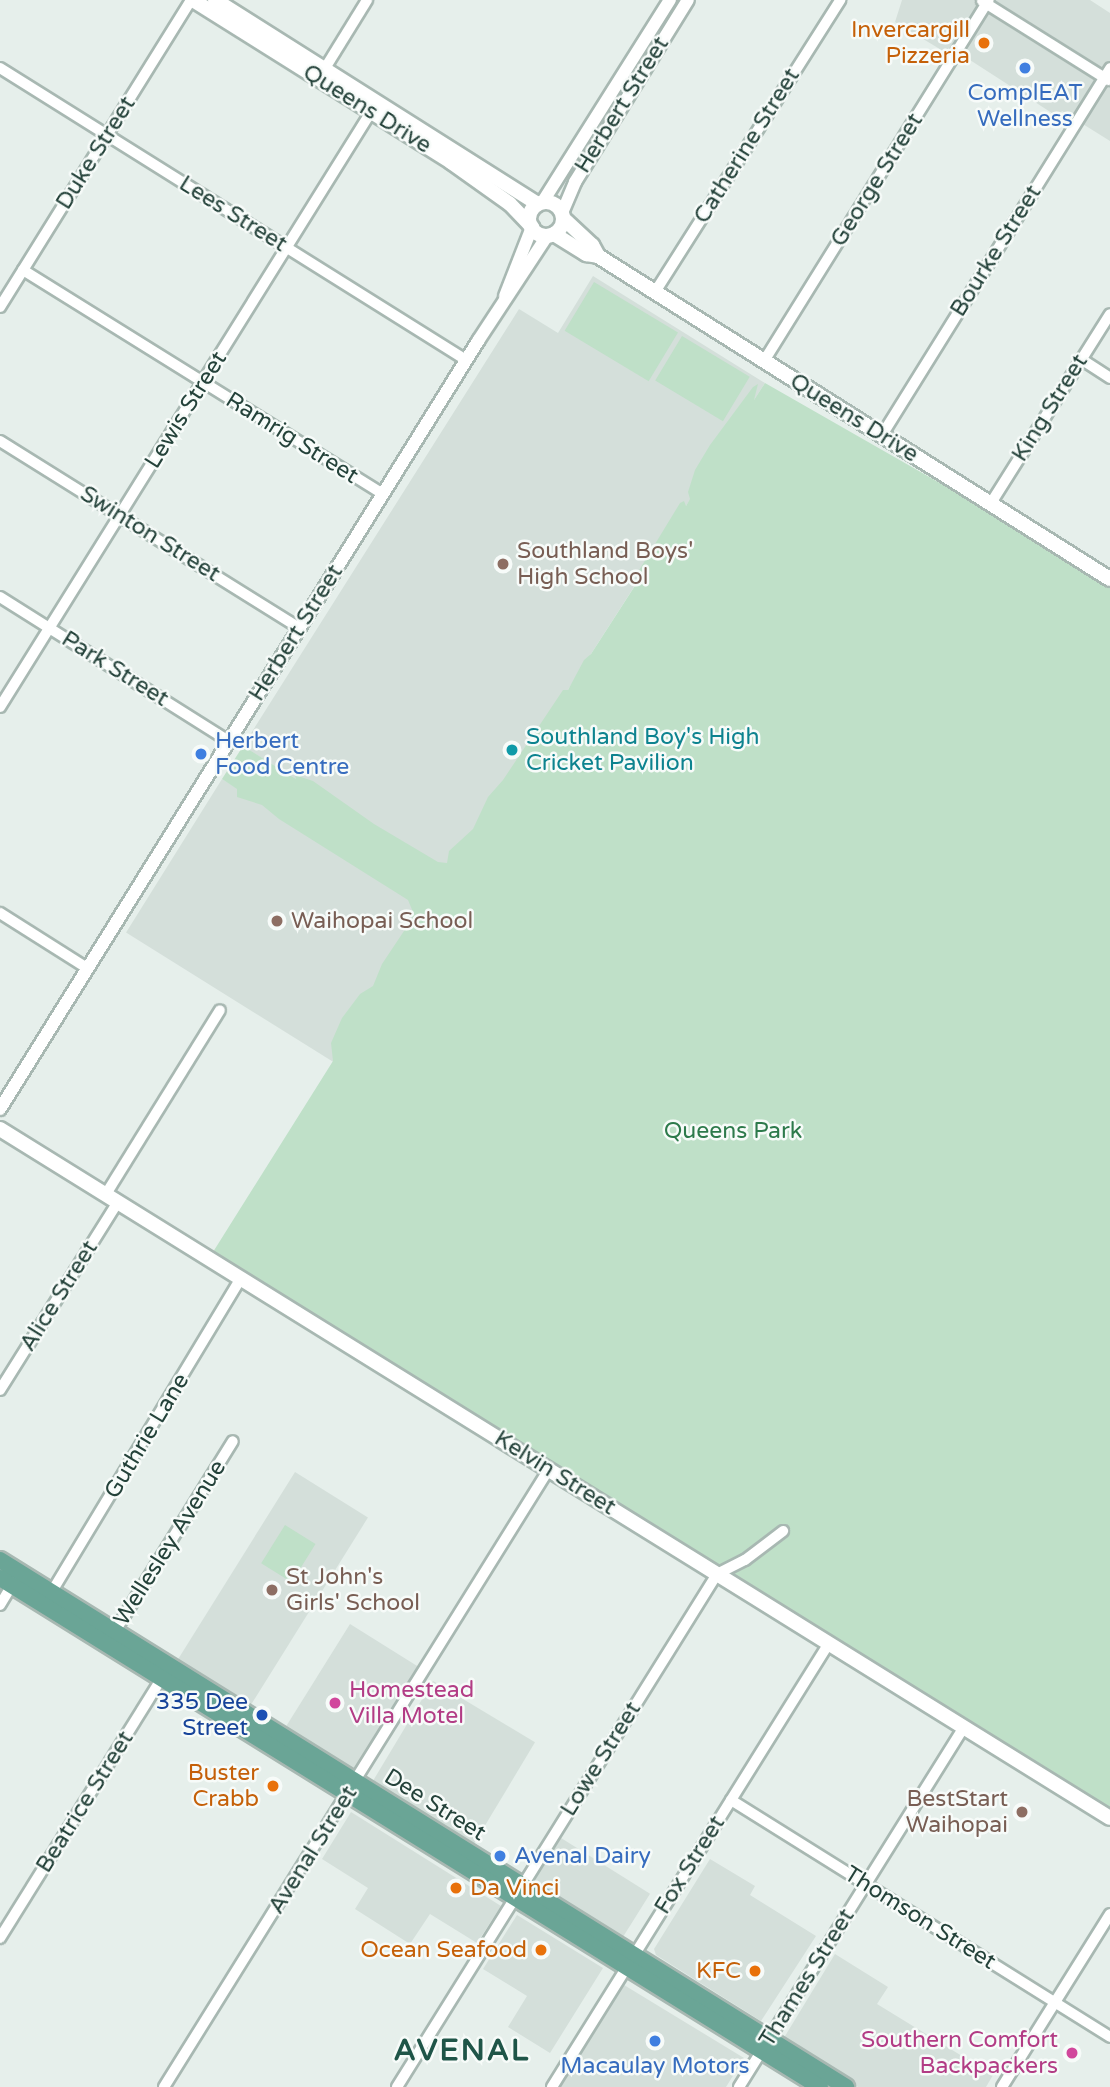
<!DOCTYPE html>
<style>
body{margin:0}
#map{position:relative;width:1110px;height:2087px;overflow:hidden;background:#e6efeb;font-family:"Varela Round",sans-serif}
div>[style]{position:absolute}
.built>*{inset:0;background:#d4dfda;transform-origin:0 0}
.green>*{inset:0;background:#bfe0c8;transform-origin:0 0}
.roads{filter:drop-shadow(2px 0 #a8b8b2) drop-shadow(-2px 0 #a8b8b2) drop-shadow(0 2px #a8b8b2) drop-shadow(0 -2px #a8b8b2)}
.minor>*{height:10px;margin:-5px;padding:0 5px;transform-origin:5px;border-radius:5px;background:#fff}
.tertiary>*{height:12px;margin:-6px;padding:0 6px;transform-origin:6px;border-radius:6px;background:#fff}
.secondary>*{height:14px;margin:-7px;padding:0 7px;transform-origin:7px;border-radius:7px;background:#fff}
.secondary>.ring{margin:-7px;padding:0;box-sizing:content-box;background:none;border:14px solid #fff;border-radius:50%}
.primary>*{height:16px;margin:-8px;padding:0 8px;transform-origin:8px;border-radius:8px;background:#6aa596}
.dots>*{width:19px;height:19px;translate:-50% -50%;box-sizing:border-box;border:4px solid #f7fbf9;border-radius:50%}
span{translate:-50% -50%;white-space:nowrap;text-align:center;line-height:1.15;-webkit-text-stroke:5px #f7fbf9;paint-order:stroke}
.food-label{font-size:23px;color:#c56008}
.right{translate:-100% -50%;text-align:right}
.left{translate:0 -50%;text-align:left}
.shop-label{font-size:23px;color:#366cbe}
.street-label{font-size:23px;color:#24423a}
.education-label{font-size:23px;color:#785e54}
.culture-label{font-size:23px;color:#0d838f}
.park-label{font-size:23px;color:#2d7a4b}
.hotel-label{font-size:23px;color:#b23c85}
.transit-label{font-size:23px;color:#164399}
.district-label{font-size:30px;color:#1f5548;font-weight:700;letter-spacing:2px}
</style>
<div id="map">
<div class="built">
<i style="clip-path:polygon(902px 0,1090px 0,1110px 13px,1110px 141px,1062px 111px,1058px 117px,956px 51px,953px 57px,895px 22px)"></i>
<i style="clip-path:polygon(593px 276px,765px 383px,449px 875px,243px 746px,519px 309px,558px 333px)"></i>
<i style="left:222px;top:779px;width:244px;height:181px;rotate:32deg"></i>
<i style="left:295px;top:1472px;width:86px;height:226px;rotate:32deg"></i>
<i style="left:350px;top:1624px;width:82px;height:124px;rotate:32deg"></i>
<i style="left:433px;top:1681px;width:119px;height:119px;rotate:31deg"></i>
<i style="clip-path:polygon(351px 1812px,501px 1906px,477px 1943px,430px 1914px,410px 1944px,355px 1909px,368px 1888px,322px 1859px)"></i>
<i style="left:561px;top:1838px;width:105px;height:57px;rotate:32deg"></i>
<i style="clip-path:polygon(710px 1859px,755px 1886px,750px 1895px,816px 1936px,761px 2021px,656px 1955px,654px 1949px)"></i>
<i style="clip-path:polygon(517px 1915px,603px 1968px,550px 2053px,508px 2027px,527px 1996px,483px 1969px)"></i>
<i style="clip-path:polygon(835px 1954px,888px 1987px,877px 2004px,993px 2075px,986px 2087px,858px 2087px,782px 2041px)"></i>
<i style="clip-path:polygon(624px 1985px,744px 2058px,726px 2087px,558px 2087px)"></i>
</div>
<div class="green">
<i style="left:594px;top:282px;width:98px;height:57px;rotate:31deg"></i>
<i style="left:682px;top:336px;width:79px;height:52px;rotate:31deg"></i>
<i style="clip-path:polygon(765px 383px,994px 514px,1110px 587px,1110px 1809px,213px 1252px,333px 1061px,331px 1043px,342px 1018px,360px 994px,373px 986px,382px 964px,412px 919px,413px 912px,408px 900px,279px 819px,262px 805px,237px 797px,237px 789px,222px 779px,243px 746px,296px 779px,295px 775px,313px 781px,374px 824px,438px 862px,447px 863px,449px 851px,473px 829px,488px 797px,503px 780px,563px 690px,568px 690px,584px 660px,591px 654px,640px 578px,638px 572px,680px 503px,684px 501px,686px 506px,690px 499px,688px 492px,695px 470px,710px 445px,753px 387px,758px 384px,754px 400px)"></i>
<i style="left:285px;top:1525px;width:36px;height:45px;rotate:32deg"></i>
</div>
<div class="roads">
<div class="minor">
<i style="left:982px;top:1px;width:149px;rotate:32.1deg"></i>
<i style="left:0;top:68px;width:550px;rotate:32.07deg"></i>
<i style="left:322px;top:73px;width:86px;rotate:-58.3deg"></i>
<i style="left:23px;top:270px;width:424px;rotate:31.9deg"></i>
<i style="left:655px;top:292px;width:346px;rotate:-57.6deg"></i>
<i style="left:0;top:307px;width:362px;rotate:-58.1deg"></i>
<i style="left:1081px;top:359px;width:35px;rotate:33deg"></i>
<i style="left:764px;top:361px;width:425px;rotate:-58.1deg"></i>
<i style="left:882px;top:435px;width:432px;rotate:-58.1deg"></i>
<i style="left:0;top:441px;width:353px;rotate:32deg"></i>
<i style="left:991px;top:503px;width:223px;rotate:-57.8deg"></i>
<i style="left:0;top:597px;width:271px;rotate:32.2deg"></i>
<i style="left:0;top:707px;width:701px;rotate:-58.06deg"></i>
<i style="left:0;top:913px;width:103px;rotate:32.3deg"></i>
<i style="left:106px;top:1194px;width:216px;rotate:-58.2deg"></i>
<i style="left:0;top:1390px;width:222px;rotate:-57.9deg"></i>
<i style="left:51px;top:1593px;width:368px;rotate:-58.9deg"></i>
<i style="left:0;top:1605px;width:29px;rotate:-59deg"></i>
<i style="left:112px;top:1636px;width:229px;rotate:-58.2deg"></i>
<i style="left:731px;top:1800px;width:447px;rotate:32deg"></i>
<i style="left:0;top:1938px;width:312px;rotate:-58.1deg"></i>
<i style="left:164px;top:2087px;width:728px;rotate:-58.08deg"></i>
<i style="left:397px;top:2087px;width:605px;rotate:-58.04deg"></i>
<i style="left:717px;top:1574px;width:31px;rotate:-27deg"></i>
<i style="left:745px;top:1560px;width:48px;rotate:-37.3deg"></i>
<i style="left:552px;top:2087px;width:523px;rotate:-58.04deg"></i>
<i style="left:739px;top:2087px;width:425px;rotate:-58deg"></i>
<i style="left:1002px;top:2087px;width:204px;rotate:-58deg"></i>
</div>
<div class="tertiary">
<i style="left:542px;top:203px;width:240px;rotate:-57.8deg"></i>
<i style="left:562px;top:213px;width:34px;rotate:-67deg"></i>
<i style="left:575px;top:182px;width:214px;rotate:-58.2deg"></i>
<i style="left:505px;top:296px;width:74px;rotate:-68.6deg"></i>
<i style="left:0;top:1109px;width:905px;rotate:-58.1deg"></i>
<i style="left:478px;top:341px;width:126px;rotate:-56.7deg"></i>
</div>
<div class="secondary">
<i style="left:193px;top:0;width:305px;rotate:32.1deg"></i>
<i style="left:451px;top:162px;width:72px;rotate:35.4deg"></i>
<i style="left:510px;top:204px;width:32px;rotate:46deg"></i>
<i style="left:215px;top:0;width:382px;rotate:32.3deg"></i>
<i class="ring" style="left:529px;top:202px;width:20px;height:20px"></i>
<i style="left:563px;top:218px;width:40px;rotate:43deg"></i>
<i style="left:592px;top:245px;width:13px;rotate:61deg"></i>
<i style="left:554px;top:234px;width:38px;rotate:32deg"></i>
<i style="left:586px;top:254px;width:12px;rotate:9deg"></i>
<i style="left:598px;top:256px;width:605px;rotate:32.25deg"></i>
<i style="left:0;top:1129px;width:1306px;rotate:31.83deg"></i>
</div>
<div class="primary">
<i style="left:0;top:1560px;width:997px;rotate:31.92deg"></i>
<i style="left:0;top:1578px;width:965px;rotate:31.83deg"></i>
</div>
</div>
<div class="dots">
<i style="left:984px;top:43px;background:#e8710a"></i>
<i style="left:1025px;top:68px;background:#3f7fe0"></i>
<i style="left:503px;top:564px;background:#8d6e63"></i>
<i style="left:512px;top:750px;background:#0f9aa8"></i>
<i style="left:201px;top:754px;background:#3f7fe0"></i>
<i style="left:277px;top:921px;background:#8d6e63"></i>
<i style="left:272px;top:1590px;background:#8d6e63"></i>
<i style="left:335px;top:1703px;background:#d1479c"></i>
<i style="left:262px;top:1715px;background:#1a4fb4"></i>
<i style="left:273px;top:1786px;background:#e8710a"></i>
<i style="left:1022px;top:1812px;background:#8d6e63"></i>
<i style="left:500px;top:1856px;background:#3f7fe0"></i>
<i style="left:456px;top:1888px;background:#e8710a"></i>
<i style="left:541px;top:1950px;background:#e8710a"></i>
<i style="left:755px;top:1971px;background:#e8710a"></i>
<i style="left:655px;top:2041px;background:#3f7fe0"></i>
<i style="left:1072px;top:2053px;background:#d1479c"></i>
</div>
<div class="food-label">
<span class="right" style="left:970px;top:43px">Invercargill<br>Pizzeria</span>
<span class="right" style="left:259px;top:1786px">Buster<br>Crabb</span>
<span class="left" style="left:470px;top:1888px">Da Vinci</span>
<span class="right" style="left:527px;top:1950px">Ocean Seafood</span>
<span class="right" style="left:741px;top:1971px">KFC</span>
</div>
<div class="shop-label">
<span style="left:1025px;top:106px">ComplEAT<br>Wellness</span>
<span class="left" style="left:215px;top:754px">Herbert<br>Food Centre</span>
<span class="left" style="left:514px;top:1856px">Avenal Dairy</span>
<span style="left:655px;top:2066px">Macaulay Motors</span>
</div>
<div class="street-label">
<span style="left:622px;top:105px;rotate:-58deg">Herbert Street</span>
<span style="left:367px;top:109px;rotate:32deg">Queens Drive</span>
<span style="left:747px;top:146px;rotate:-58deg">Catherine Street</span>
<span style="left:96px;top:153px;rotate:-58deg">Duke Street</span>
<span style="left:877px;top:180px;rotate:-58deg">George Street</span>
<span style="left:233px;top:214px;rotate:32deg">Lees Street</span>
<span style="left:996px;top:251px;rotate:-58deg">Bourke Street</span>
<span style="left:1050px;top:408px;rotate:-58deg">King Street</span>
<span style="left:186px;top:410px;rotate:-58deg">Lewis Street</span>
<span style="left:854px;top:418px;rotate:32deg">Queens Drive</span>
<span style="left:292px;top:438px;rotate:32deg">Ramrig Street</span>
<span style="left:150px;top:534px;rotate:32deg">Swinton Street</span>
<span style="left:296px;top:633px;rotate:-58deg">Herbert Street</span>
<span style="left:115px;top:669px;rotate:32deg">Park Street</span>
<span style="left:59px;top:1296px;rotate:-58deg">Alice Street</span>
<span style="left:147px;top:1436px;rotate:-59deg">Guthrie Lane</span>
<span style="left:555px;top:1473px;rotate:32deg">Kelvin Street</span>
<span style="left:170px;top:1543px;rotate:-58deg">Wellesley Avenue</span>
<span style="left:601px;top:1759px;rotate:-58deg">Lowe Street</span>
<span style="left:85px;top:1802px;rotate:-58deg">Beatrice Street</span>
<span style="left:435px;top:1805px;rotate:32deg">Dee Street</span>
<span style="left:313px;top:1850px;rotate:-58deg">Avenal Street</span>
<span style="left:690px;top:1865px;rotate:-58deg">Fox Street</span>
<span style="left:920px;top:1918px;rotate:32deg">Thomson Street</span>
<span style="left:807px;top:1978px;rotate:-58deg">Thames Street</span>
</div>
<div class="education-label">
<span class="left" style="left:517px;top:564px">Southland Boys'<br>High School</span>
<span class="left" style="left:291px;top:921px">Waihopai School</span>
<span class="left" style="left:286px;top:1590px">St John's<br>Girls' School</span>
<span class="right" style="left:1008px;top:1812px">BestStart<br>Waihopai</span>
</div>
<div class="culture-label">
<span class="left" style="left:526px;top:750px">Southland Boy's High<br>Cricket Pavilion</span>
</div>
<div class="park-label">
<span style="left:733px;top:1131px">Queens Park</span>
</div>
<div class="hotel-label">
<span class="left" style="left:349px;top:1703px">Homestead<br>Villa Motel</span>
<span class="right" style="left:1058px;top:2053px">Southern Comfort<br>Backpackers</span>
</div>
<div class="transit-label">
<span class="right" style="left:248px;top:1715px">335 Dee<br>Street</span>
</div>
<div class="district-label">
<span style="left:462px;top:2051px">AVENAL</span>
</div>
</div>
